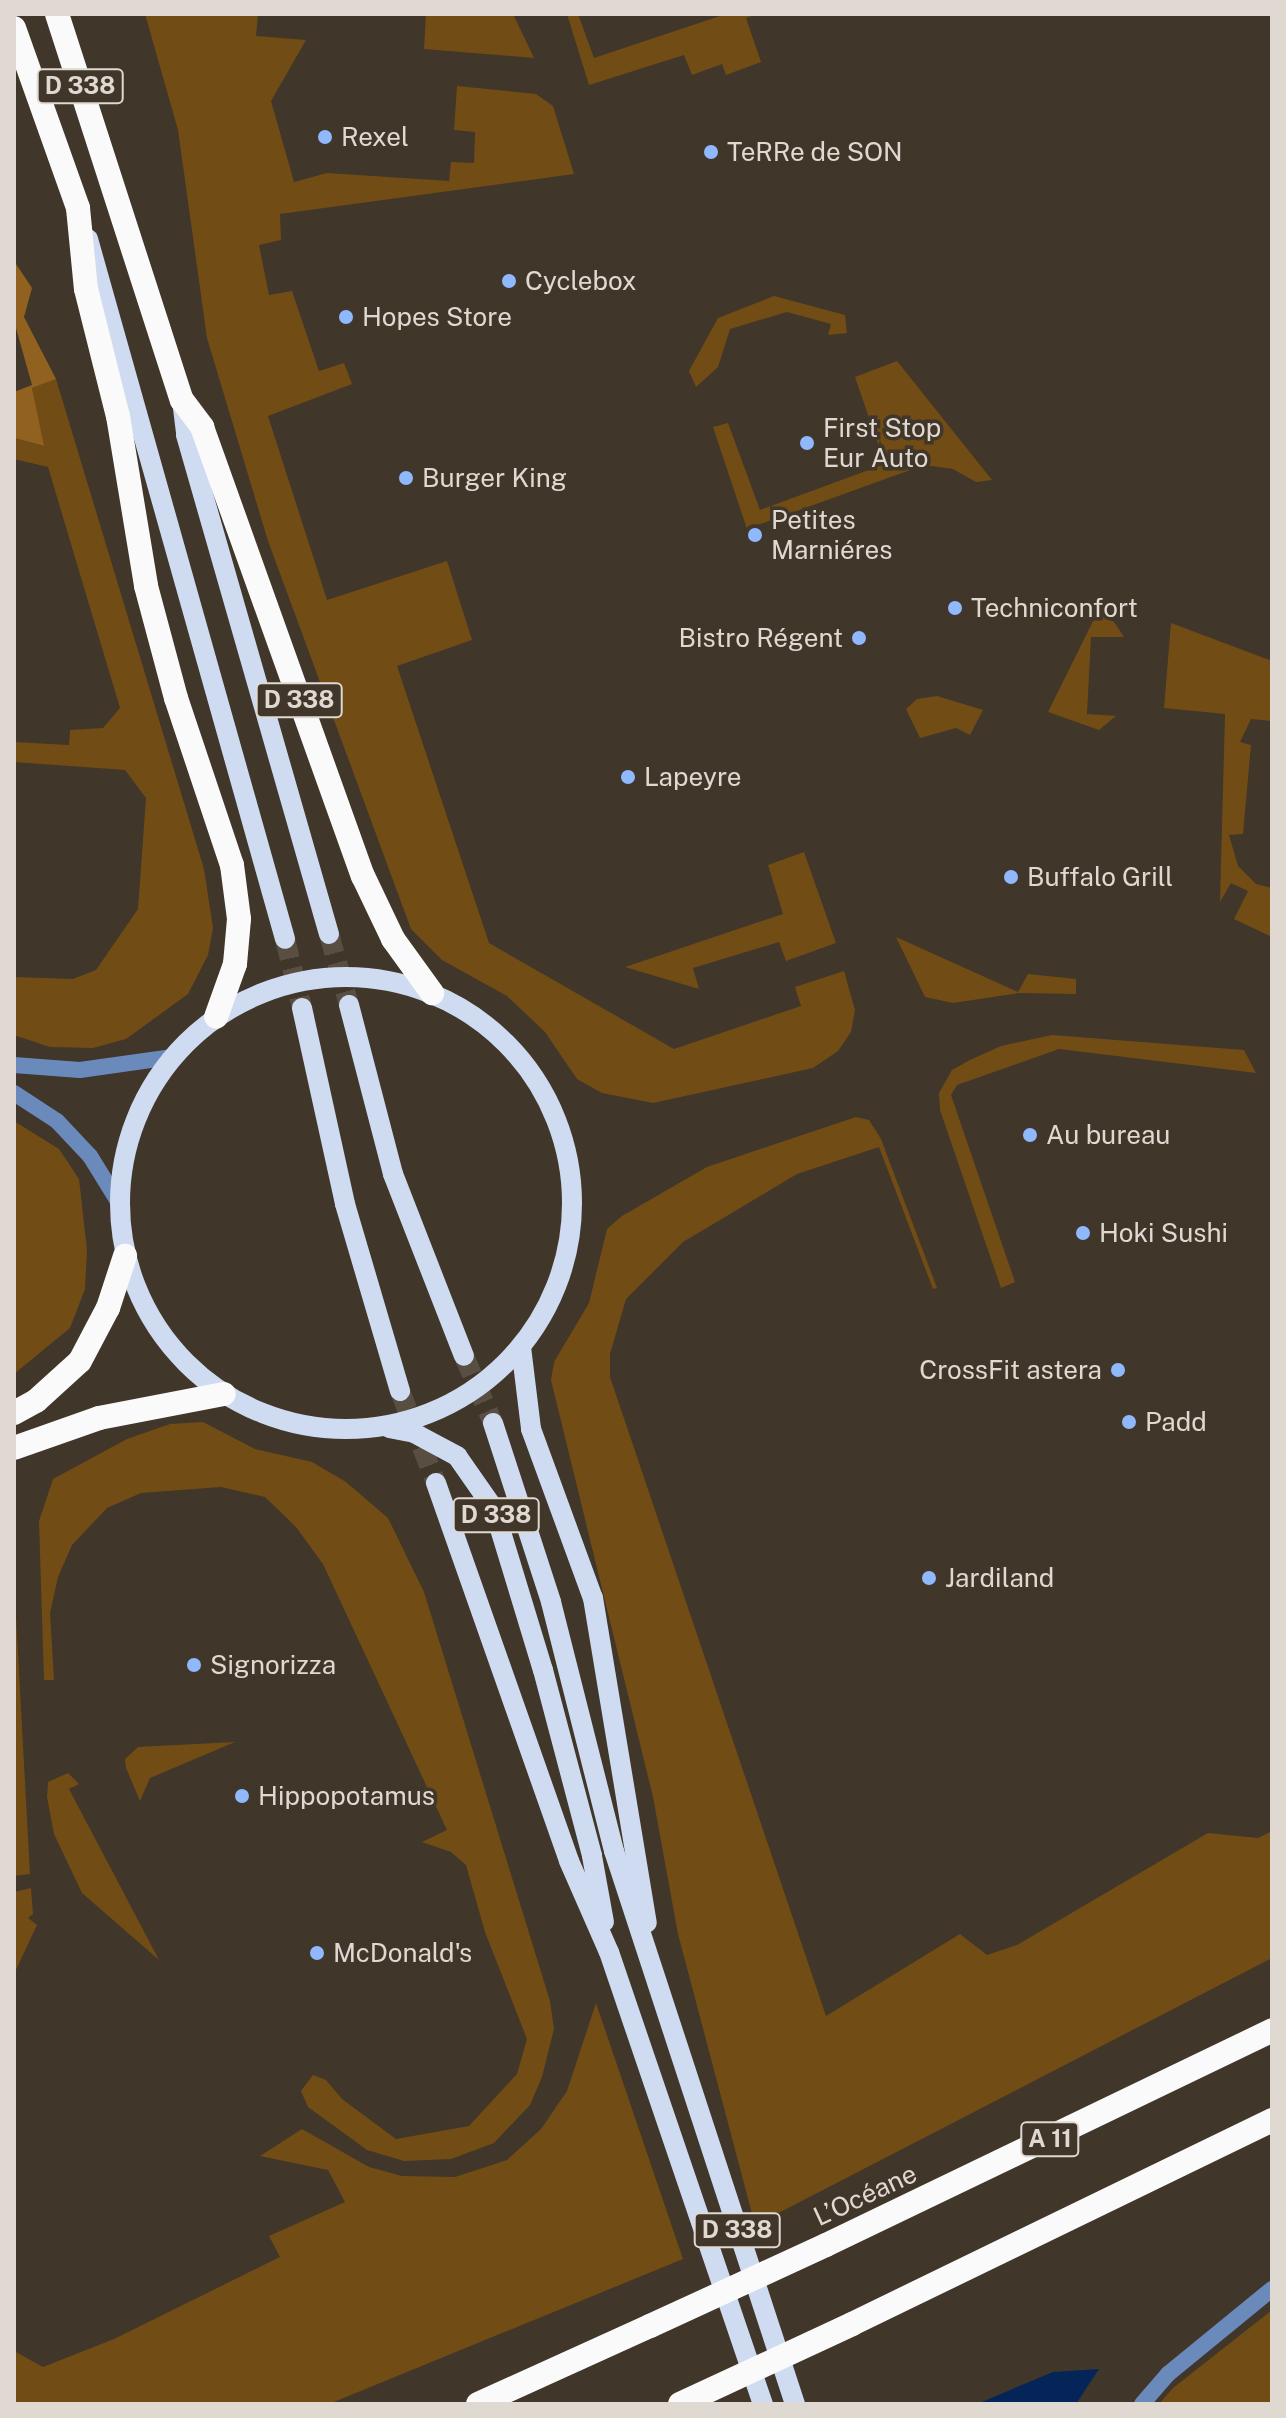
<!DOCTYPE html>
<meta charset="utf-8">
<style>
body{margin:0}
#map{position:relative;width:1286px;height:2418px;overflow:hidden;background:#403629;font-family:"Public Sans",sans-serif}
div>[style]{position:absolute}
.green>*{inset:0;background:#724c15}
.forest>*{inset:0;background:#91621f}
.water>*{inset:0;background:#052559}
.primary-tunnel>*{height:20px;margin-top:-10px;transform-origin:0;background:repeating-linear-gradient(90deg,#584e42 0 20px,transparent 0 30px)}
.street>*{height:16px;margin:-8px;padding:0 8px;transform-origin:8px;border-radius:8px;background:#6b8abc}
.primary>*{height:20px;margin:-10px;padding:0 10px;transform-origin:10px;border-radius:10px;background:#cfdbf0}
.primary>.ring{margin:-10px;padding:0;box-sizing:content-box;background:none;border:20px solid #cfdbf0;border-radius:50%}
.highway>*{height:24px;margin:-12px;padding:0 12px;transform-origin:12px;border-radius:12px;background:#fafafa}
.highway-bridge>*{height:24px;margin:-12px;padding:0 12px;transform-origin:12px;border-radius:12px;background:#fafafa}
.dots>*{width:22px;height:22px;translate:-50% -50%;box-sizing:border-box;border:4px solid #403629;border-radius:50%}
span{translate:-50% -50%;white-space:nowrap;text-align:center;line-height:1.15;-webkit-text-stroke:7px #403629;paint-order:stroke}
.shield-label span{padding:2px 6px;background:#403629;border:2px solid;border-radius:6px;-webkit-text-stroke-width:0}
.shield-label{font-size:24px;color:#e0d9d2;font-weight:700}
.poi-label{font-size:26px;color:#e0d9d2}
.left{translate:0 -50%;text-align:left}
.right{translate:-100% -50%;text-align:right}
.street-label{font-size:26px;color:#e0d9d2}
.frame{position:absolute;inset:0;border:16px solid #e0d9d2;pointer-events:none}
</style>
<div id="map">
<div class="green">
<i style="clip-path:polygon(145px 14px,258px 14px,256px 36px,306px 40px,271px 101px,294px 182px,327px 173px,449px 181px,451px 162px,474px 163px,475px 132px,454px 130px,457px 86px,536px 94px,553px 106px,574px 174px,280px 214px,281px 240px,259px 245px,269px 295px,292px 291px,319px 371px,344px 363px,352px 384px,268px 416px,327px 600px,447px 561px,472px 640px,397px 666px,489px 943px,674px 1049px,801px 1006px,795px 987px,844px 971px,855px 1010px,851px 1032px,838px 1051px,813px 1068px,653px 1103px,602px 1093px,577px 1079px,545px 1032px,507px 996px,442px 960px,411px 929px,268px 541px,207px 338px,178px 130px)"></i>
<i style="clip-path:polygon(426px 14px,513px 14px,534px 58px,424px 49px)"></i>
<i style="clip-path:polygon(567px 14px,578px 14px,594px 58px,726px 14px,758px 14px,746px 18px,761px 62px,726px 75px,722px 64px,692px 75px,684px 55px,589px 85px)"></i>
<i style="clip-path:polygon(774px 296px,845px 315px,847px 333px,828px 335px,831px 324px,787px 312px,730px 329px,718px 367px,696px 387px,689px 371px,718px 318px)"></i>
<i style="clip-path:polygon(897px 361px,992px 480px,976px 482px,953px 469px,924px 465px,747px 529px,713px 427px,728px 423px,760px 510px,885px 464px,855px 377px)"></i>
<i style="clip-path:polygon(56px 379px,204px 869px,213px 928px,208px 955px,188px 994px,126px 1039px,93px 1048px,50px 1047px,14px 1035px,14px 977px,73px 979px,96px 970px,138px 909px,146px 798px,125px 770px,14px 762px,14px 742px,69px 745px,70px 730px,103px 728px,120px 708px,48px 467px,14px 459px,14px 438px,43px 446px,32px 388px)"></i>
<i style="clip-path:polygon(1097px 613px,1114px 622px,1124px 637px,1091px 637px,1087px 714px,1116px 716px,1099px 730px,1048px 712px)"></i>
<i style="clip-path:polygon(1171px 623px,1272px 661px,1272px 721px,1251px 719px,1240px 742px,1251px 745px,1243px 834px,1229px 835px,1238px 866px,1256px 884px,1272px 888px,1272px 937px,1234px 919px,1248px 891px,1231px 883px,1220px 902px,1225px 714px,1164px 708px)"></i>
<i style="clip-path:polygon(937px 696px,983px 710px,970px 735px,956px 728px,920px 738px,906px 709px,917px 699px)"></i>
<i style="clip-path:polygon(804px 852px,836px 943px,786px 961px,779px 942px,693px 968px,699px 989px,625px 967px,783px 914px,768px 865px)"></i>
<i style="clip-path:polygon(896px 937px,1018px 992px,1028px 974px,1076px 979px,1076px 994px,1019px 993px,953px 1003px,925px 997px)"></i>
<i style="clip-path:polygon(1052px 1035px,1244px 1050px,1256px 1073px,1059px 1049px,957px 1085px,951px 1095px,1015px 1282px,1001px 1288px,940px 1110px,939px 1093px,952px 1070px,970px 1060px,1001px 1046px)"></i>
<i style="clip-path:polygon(856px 1117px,869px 1120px,881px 1139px,937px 1288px,933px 1289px,879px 1147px,797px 1174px,683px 1242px,626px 1299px,610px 1354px,610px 1377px,826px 2016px,960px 1934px,987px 1955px,1017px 1945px,1208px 1833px,1258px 1838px,1272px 1831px,1272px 1958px,755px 2225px,678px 1934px,653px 1797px,551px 1380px,554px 1362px,589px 1303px,607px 1229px,622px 1216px,707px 1167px)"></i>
<i style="clip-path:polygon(14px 1121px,59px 1149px,79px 1179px,87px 1250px,85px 1289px,70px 1328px,14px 1374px)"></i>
<i style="clip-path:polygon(203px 1422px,255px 1449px,312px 1462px,346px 1482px,388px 1518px,424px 1592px,550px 2001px,554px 2029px,542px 2077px,530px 2105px,494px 2143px,451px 2159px,404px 2161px,367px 2150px,308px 2107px,301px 2091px,313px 2075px,326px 2080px,342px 2099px,396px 2139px,469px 2126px,517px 2074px,527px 2039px,485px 1932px,466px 1865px,451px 1852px,422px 1842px,447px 1830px,323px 1564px,296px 1527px,265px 1497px,221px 1487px,141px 1493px,107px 1508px,72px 1545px,58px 1577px,50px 1613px,54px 1680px,44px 1680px,39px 1521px,53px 1479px,127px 1439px,170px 1424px)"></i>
<i style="clip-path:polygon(14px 1580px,30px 1874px,14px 1876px)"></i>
<i style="clip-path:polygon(235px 1742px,150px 1778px,140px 1801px,126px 1768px,125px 1759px,138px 1747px)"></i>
<i style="clip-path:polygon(68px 1773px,79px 1784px,69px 1789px,159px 1960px,82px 1893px,54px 1834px,47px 1797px,48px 1782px)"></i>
<i style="clip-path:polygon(31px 1888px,33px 1914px,28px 1918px,37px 1925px,14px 1974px,14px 1892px)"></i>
<i style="clip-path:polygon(596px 2003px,683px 2259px,329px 2404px,14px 2404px,14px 2351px,43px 2367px,114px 2339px,280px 2257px,269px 2236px,345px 2202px,328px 2170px,260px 2156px,302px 2129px,369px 2167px,402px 2176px,455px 2177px,507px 2160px,541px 2129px,567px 2091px)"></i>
<i style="clip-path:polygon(1272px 2310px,1272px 2404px,1159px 2404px,1173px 2388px)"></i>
</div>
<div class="forest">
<i style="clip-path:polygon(14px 261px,32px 288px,24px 317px,56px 379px,32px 388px,44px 446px,14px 438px,14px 392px,32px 385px,14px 321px)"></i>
</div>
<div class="water">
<i style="clip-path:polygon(1099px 2369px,1076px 2404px,977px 2404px,1053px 2372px)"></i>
</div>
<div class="primary-tunnel">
<i style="left:329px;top:934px;width:74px;rotate:74.3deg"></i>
<i style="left:285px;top:939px;width:71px;rotate:76.2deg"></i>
<i style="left:464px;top:1356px;width:73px;rotate:66.6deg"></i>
<i style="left:400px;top:1391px;width:99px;rotate:68.6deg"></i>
</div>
<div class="street">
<i style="left:14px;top:1065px;width:66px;rotate:4.3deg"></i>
<i style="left:80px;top:1070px;width:94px;rotate:-8deg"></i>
<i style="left:14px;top:1093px;width:51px;rotate:33.1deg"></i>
<i style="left:57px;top:1121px;width:48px;rotate:46.7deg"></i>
<i style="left:90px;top:1156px;width:55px;rotate:58.3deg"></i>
<i style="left:1142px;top:2404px;width:40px;rotate:-49deg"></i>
<i style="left:1168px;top:2374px;width:134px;rotate:-39.3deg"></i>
</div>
<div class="primary">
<i style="left:88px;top:239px;width:727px;rotate:74.28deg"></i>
<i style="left:182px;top:400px;width:35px;rotate:83deg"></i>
<i style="left:186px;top:435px;width:519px;rotate:74.01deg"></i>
<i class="ring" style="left:120px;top:977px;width:432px;height:432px"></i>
<i style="left:349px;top:1005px;width:175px;rotate:75.4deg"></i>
<i style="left:393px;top:1174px;width:195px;rotate:68.7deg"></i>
<i style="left:302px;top:1008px;width:201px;rotate:77.6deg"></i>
<i style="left:345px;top:1204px;width:195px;rotate:73.6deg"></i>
<i style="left:521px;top:1347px;width:83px;rotate:83deg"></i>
<i style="left:531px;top:1429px;width:180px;rotate:69.9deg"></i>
<i style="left:593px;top:1598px;width:329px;rotate:80.6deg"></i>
<i style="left:493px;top:1423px;width:188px;rotate:72deg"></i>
<i style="left:551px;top:1602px;width:257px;rotate:75.8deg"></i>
<i style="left:614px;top:1851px;width:582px;rotate:71.88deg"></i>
<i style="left:389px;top:1428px;width:25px;rotate:11deg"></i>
<i style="left:414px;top:1433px;width:49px;rotate:28.1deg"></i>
<i style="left:457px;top:1456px;width:65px;rotate:55.1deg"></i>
<i style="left:494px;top:1509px;width:168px;rotate:73.1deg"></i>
<i style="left:543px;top:1670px;width:192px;rotate:75.2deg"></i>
<i style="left:592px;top:1856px;width:67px;rotate:79.7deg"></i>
<i style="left:436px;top:1483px;width:401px;rotate:70.6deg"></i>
<i style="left:569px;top:1861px;width:99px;rotate:66.3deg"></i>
<i style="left:609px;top:1952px;width:478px;rotate:71.2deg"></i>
</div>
<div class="highway">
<i style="left:57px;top:14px;width:406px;rotate:72.1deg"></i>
<i style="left:182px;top:400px;width:34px;rotate:53deg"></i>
<i style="left:202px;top:427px;width:477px;rotate:70.3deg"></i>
<i style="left:363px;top:876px;width:70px;rotate:64.5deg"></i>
<i style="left:393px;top:939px;width:67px;rotate:54.2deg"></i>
<i style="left:14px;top:28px;width:191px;rotate:70.4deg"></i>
<i style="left:78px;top:208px;width:81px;rotate:84.4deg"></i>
<i style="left:86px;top:289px;width:131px;rotate:75.9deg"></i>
<i style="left:118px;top:416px;width:172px;rotate:80.6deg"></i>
<i style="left:146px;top:586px;width:116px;rotate:75deg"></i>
<i style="left:176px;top:698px;width:176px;rotate:71.5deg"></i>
<i style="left:232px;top:865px;width:54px;rotate:82.6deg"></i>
<i style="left:239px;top:919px;width:45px;rotate:95.1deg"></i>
<i style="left:235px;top:964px;width:56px;rotate:109.7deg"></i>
<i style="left:14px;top:1413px;width:25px;rotate:-29deg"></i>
<i style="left:36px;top:1401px;width:59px;rotate:-42.3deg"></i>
<i style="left:80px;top:1361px;width:60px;rotate:-62.2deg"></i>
<i style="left:108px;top:1308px;width:55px;rotate:-71.9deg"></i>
<i style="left:14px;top:1448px;width:90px;rotate:-19.4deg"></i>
<i style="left:99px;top:1418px;width:127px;rotate:-10.9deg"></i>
<i style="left:826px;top:2245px;width:495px;rotate:-25.7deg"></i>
<i style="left:852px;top:2324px;width:467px;rotate:-25.9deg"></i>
<i style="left:478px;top:2404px;width:189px;rotate:-24.4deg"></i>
</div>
<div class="highway-bridge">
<i style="left:650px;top:2326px;width:194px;rotate:-24.7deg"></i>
<i style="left:680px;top:2404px;width:190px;rotate:-24.9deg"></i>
</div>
<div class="dots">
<i style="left:325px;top:137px;background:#8fb8fd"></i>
<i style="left:711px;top:152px;background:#8fb8fd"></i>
<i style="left:509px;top:281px;background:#8fb8fd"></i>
<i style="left:346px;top:317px;background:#8fb8fd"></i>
<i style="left:807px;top:443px;background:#8fb8fd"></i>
<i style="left:406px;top:478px;background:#8fb8fd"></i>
<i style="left:755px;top:535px;background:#8fb8fd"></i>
<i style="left:955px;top:608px;background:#8fb8fd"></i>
<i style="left:859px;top:638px;background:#8fb8fd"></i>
<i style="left:628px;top:777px;background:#8fb8fd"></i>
<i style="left:1011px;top:877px;background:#8fb8fd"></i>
<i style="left:1030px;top:1135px;background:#8fb8fd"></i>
<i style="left:1083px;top:1233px;background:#8fb8fd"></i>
<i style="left:1118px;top:1370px;background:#8fb8fd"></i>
<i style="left:1129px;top:1422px;background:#8fb8fd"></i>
<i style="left:929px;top:1578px;background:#8fb8fd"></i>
<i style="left:194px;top:1665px;background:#8fb8fd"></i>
<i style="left:242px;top:1796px;background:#8fb8fd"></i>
<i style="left:317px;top:1953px;background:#8fb8fd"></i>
</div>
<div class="shield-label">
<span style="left:80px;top:86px">D 338</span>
<span style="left:299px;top:700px">D 338</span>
<span style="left:496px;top:1515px">D 338</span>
<span style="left:1050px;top:2139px">A 11</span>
<span style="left:737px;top:2230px">D 338</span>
</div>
<div class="poi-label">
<span class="left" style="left:341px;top:137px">Rexel</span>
<span class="left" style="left:727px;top:152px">TeRRe de SON</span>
<span class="left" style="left:525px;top:281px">Cyclebox</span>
<span class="left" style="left:362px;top:317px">Hopes Store</span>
<span class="left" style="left:823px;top:443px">First Stop<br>Eur Auto</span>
<span class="left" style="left:422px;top:478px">Burger King</span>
<span class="left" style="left:771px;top:535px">Petites<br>Marniéres</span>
<span class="left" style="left:971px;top:608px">Techniconfort</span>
<span class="right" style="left:843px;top:638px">Bistro Régent</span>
<span class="left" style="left:644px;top:777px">Lapeyre</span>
<span class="left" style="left:1027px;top:877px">Buffalo Grill</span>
<span class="left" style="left:1046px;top:1135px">Au bureau</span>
<span class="left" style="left:1099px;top:1233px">Hoki Sushi</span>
<span class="right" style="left:1102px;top:1370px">CrossFit astera</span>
<span class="left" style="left:1145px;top:1422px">Padd</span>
<span class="left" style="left:945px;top:1578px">Jardiland</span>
<span class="left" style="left:210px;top:1665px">Signorizza</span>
<span class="left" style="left:258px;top:1796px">Hippopotamus</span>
<span class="left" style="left:333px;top:1953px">McDonald's</span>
</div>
<div class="street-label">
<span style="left:865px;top:2195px;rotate:-25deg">L’Océane</span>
</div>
<div class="frame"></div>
</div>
